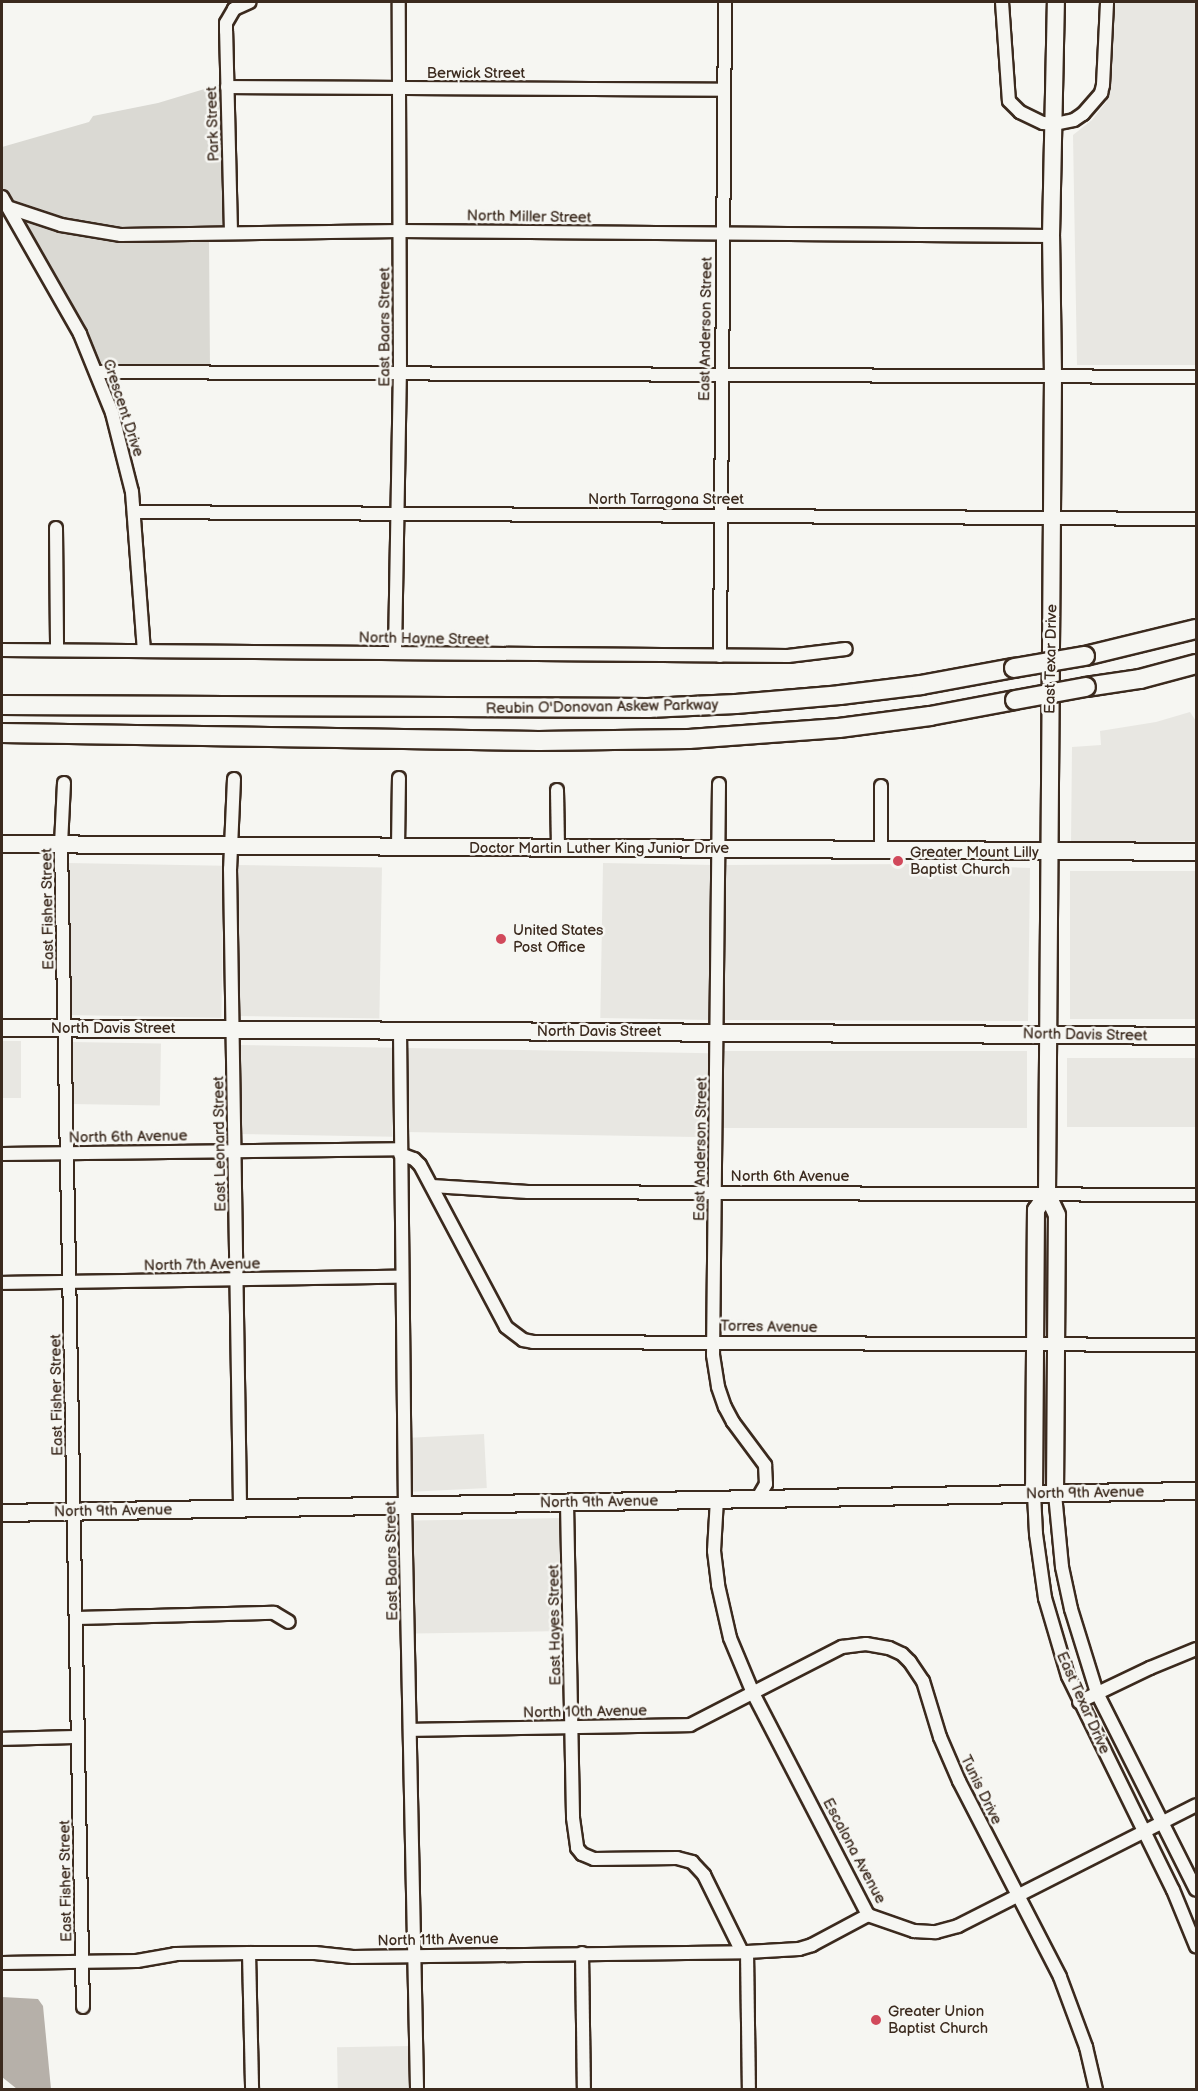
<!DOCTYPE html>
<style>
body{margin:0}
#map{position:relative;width:1198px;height:2091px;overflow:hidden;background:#f6f6f2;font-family:"Balsamiq Sans",sans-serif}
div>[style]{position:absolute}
.built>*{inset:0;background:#e8e7e2;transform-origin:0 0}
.green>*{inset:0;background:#dad9d3}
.water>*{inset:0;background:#b6b0a9}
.roads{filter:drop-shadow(2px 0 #3b2a1e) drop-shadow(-2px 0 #3b2a1e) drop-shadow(0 2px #3b2a1e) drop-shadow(0 -2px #3b2a1e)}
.minor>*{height:12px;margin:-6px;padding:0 6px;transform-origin:6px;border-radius:6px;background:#f6f6f2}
.major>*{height:16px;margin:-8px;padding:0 8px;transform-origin:8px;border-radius:8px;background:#f6f6f2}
.highway>*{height:18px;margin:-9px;padding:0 9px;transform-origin:9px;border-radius:9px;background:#f6f6f2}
.bridges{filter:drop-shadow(2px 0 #3b2a1e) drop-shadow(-2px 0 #3b2a1e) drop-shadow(0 2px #3b2a1e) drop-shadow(0 -2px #3b2a1e)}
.highway-bridge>*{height:18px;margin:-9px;padding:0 9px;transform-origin:9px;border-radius:9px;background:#f6f6f2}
.dots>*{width:16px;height:16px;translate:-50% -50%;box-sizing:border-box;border:3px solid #f6f6f2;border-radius:50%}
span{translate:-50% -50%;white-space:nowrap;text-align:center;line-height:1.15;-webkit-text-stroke:5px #f6f6f2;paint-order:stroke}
.street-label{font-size:15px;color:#3b2a1e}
.poi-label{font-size:15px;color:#3b2a1e}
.left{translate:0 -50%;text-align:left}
.frame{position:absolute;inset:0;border:3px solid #3b2a1e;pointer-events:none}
</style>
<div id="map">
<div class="built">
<i style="clip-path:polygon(1115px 2px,1196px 2px,1196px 365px,1077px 365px,1073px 135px,1092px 120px,1107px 101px)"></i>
<i style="clip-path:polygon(1190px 712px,1196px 721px,1196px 841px,1071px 844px,1072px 747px,1101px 745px,1100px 731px,1156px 722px)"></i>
<i style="left:68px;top:863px;width:156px;height:152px;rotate:1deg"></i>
<i style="clip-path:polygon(923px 864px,1030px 868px,1028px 1021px,723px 1020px,725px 865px)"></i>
<i style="left:236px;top:865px;width:146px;height:151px;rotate:1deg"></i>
<i style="left:713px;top:865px;width:155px;height:110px;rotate:91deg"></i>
<i style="left:1196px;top:871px;width:148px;height:126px;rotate:90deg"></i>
<i style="left:2px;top:1041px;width:19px;height:57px"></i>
<i style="left:72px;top:1042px;width:89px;height:62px;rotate:1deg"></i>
<i style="left:239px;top:1045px;width:155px;height:89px;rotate:1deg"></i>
<i style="left:406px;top:1048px;width:305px;height:84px;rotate:1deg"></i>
<i style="left:723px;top:1051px;width:304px;height:77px"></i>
<i style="left:1196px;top:1058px;width:69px;height:129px;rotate:90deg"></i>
<i style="left:484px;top:1434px;width:54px;height:74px;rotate:87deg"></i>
<i style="left:562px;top:1518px;width:113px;height:150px;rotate:89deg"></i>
<i style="left:410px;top:2046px;width:43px;height:73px;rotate:89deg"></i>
</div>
<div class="green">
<i style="clip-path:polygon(221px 84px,225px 227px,121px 229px,63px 220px,14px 203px,2px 188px,2px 147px,89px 122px,93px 116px,158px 103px)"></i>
<i style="clip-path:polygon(23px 218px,60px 230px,92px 237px,121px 240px,209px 238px,210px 367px,102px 367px)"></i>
</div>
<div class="water">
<i style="clip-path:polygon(2px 1997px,38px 1999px,43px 2006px,51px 2089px,17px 2089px,2px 2077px)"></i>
</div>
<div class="roads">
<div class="minor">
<i style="left:1002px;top:2px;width:99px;rotate:86deg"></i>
<i style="left:1009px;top:101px;width:16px;rotate:45deg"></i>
<i style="left:1020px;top:112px;width:25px;rotate:26deg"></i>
<i style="left:1043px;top:123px;width:12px;rotate:5deg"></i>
<i style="left:1055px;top:124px;width:19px;rotate:-12deg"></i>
<i style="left:1074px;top:120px;width:11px;rotate:-34deg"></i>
<i style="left:1083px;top:114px;width:28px;rotate:-49deg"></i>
<i style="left:1101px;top:93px;width:8px;rotate:-76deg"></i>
<i style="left:1103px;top:85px;width:83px;rotate:-87.2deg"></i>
<i style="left:227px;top:87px;width:497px;rotate:0.3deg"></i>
<i style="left:2px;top:197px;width:158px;rotate:60.3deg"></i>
<i style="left:80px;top:334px;width:85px;rotate:67.9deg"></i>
<i style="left:112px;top:413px;width:81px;rotate:75.8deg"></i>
<i style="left:132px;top:492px;width:159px;rotate:85.7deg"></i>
<i style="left:10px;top:208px;width:54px;rotate:18.4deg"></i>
<i style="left:61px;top:225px;width:61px;rotate:9.5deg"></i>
<i style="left:121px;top:235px;width:279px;rotate:-0.8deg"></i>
<i style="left:400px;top:231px;width:651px;rotate:0.44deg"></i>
<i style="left:231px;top:232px;width:201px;rotate:-91.4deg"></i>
<i style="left:226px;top:31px;width:8px;rotate:-90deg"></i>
<i style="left:226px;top:23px;width:16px;rotate:-60deg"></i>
<i style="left:234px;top:9px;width:17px;rotate:-24deg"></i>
<i style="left:98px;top:372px;width:1098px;rotate:0.26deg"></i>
<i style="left:134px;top:512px;width:1062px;rotate:0.38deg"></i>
<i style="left:56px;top:528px;width:122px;rotate:89.5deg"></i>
<i style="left:2px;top:650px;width:786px;rotate:0.44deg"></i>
<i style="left:788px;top:656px;width:58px;rotate:-6.9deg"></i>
<i style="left:395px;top:653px;width:280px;rotate:-89deg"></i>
<i style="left:400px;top:373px;width:371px;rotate:-90.2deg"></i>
<i style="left:720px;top:656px;width:654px;rotate:-89.56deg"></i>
<i style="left:234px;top:779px;width:90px;rotate:92.5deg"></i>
<i style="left:230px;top:869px;width:640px;rotate:89.1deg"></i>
<i style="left:64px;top:783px;width:61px;rotate:92.8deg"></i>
<i style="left:61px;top:844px;width:1163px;rotate:88.92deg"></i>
<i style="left:719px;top:784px;width:571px;rotate:90.6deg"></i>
<i style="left:713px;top:1355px;width:32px;rotate:81deg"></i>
<i style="left:718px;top:1387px;width:21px;rotate:71deg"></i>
<i style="left:725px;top:1407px;width:17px;rotate:62deg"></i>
<i style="left:733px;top:1422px;width:54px;rotate:53.3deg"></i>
<i style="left:765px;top:1465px;width:19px;rotate:87deg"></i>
<i style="left:766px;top:1484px;width:16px;rotate:120deg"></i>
<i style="left:557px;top:790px;width:58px;rotate:89deg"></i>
<i style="left:398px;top:848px;width:70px;rotate:-89.2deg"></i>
<i style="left:881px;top:851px;width:65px;rotate:-90deg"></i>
<i style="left:400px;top:1031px;width:474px;rotate:89.4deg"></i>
<i style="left:405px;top:1505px;width:585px;rotate:88.82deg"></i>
<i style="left:2px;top:1154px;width:398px;rotate:-0.7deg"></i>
<i style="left:400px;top:1154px;width:15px;rotate:20deg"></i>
<i style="left:414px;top:1159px;width:8px;rotate:45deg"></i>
<i style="left:420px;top:1165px;width:183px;rotate:62deg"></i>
<i style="left:506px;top:1327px;width:21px;rotate:37deg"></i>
<i style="left:523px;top:1340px;width:10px;rotate:11deg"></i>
<i style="left:533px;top:1342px;width:663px;rotate:0.26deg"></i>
<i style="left:432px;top:1186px;width:96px;rotate:3.6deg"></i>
<i style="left:528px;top:1192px;width:668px;rotate:0.26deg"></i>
<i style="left:2px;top:1283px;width:400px;rotate:-0.9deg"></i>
<i style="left:1034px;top:1494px;width:40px;rotate:87.1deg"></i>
<i style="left:1036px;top:1534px;width:65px;rotate:82deg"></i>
<i style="left:1045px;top:1598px;width:81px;rotate:73.6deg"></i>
<i style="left:1068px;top:1676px;width:238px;rotate:63.9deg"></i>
<i style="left:1173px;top:1890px;width:61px;rotate:67.7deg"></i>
<i style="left:1055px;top:1494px;width:73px;rotate:84.5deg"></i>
<i style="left:1062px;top:1567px;width:43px;rotate:77.9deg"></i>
<i style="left:1071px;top:1609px;width:88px;rotate:72.8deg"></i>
<i style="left:1097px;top:1693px;width:220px;rotate:63.3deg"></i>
<i style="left:717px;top:1499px;width:52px;rotate:93.3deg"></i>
<i style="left:714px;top:1551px;width:34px;rotate:83deg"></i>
<i style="left:718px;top:1585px;width:54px;rotate:77.2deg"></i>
<i style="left:730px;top:1638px;width:60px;rotate:67.3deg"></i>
<i style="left:753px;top:1693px;width:250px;rotate:62.6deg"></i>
<i style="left:868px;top:1915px;width:49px;rotate:19.2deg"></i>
<i style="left:914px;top:1931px;width:22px;rotate:3deg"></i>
<i style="left:936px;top:1932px;width:23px;rotate:-15deg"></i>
<i style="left:958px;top:1926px;width:267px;rotate:-26.9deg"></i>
<i style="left:567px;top:1503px;width:315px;rotate:88.9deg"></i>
<i style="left:573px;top:1818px;width:30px;rotate:82deg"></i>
<i style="left:577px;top:1848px;width:8px;rotate:50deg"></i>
<i style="left:582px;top:1854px;width:13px;rotate:23deg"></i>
<i style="left:594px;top:1859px;width:83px;rotate:-0.7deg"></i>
<i style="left:677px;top:1858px;width:16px;rotate:15deg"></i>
<i style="left:692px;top:1862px;width:18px;rotate:47deg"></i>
<i style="left:704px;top:1875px;width:84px;rotate:63.7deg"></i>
<i style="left:77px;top:1618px;width:197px;rotate:-1.5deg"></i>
<i style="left:274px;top:1613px;width:17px;rotate:31deg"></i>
<i style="left:1079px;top:1702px;width:79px;rotate:-25.6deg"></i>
<i style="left:1150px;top:1668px;width:50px;rotate:-22.4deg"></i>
<i style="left:410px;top:1730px;width:280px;rotate:-1deg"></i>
<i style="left:690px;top:1725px;width:171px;rotate:-27.2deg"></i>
<i style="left:842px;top:1647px;width:24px;rotate:-7deg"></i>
<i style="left:866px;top:1644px;width:23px;rotate:10deg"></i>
<i style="left:889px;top:1648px;width:14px;rotate:25deg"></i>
<i style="left:902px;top:1654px;width:11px;rotate:45deg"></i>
<i style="left:910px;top:1662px;width:23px;rotate:56deg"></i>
<i style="left:923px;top:1681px;width:59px;rotate:73.1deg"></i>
<i style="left:940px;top:1737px;width:48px;rotate:66.6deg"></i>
<i style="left:959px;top:1781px;width:220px;rotate:62.7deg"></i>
<i style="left:1060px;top:1977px;width:75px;rotate:69.6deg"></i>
<i style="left:1086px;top:2047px;width:44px;rotate:76.9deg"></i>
<i style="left:2px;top:1739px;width:76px;rotate:-1.5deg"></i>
<i style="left:747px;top:1952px;width:138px;rotate:89.2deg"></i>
<i style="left:249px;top:1953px;width:137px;rotate:88.7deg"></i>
<i style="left:582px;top:1953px;width:137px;rotate:89.2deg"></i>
<i style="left:2px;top:1963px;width:135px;rotate:-0.8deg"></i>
<i style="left:137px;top:1961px;width:39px;rotate:-10deg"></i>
<i style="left:175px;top:1954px;width:74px;rotate:-0.8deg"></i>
<i style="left:249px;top:1953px;width:66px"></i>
<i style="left:315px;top:1953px;width:38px;rotate:6deg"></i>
<i style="left:353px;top:1957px;width:394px;rotate:-0.7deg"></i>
<i style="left:747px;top:1952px;width:52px;rotate:-3.3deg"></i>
<i style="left:799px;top:1949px;width:14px;rotate:-17deg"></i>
<i style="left:812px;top:1945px;width:64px;rotate:-28.2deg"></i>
</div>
<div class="major">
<i style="left:2px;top:844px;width:1194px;rotate:0.38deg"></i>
<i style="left:2px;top:1028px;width:1194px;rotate:0.38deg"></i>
<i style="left:1034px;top:1494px;width:284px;rotate:-89.6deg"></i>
<i style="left:1036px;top:1210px;width:19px;rotate:-55deg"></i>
<i style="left:1055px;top:1494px;width:279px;rotate:-89.6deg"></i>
<i style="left:1057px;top:1215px;width:23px;rotate:-115deg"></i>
<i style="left:1047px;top:1194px;width:818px;rotate:-89.58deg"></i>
<i style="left:1053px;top:376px;width:140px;rotate:-90.8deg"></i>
<i style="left:1051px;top:236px;width:234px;rotate:-88.8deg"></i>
<i style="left:2px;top:1513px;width:1194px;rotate:-1.06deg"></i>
</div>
<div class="highway">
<i style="left:1085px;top:656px;width:114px;rotate:-13.7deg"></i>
<i style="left:1086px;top:687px;width:55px;rotate:-8.4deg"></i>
<i style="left:1140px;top:679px;width:58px;rotate:-15deg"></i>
<i style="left:2px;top:705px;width:646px;rotate:0.27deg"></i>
<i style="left:648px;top:708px;width:88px;rotate:-2.6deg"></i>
<i style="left:736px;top:704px;width:104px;rotate:-4.9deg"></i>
<i style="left:840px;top:695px;width:82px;rotate:-7deg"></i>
<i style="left:921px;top:685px;width:95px;rotate:-10.4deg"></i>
<i style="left:2px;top:733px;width:537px;rotate:0.85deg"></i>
<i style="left:539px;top:741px;width:150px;rotate:-0.8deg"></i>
<i style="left:689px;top:739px;width:150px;rotate:-4.2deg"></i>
<i style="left:839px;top:728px;width:92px;rotate:-7.5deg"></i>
<i style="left:930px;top:716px;width:86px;rotate:-10.7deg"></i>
</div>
</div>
<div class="bridges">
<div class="highway-bridge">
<i style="left:1014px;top:668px;width:72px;rotate:-9.6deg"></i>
<i style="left:1015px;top:700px;width:72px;rotate:-10.4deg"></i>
</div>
</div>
<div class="dots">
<i style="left:898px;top:861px;background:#d1495b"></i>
<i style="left:501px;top:939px;background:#d1495b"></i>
<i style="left:876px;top:2020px;background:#d1495b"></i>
</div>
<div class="street-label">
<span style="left:476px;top:74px">Berwick Street</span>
<span style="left:213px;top:124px;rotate:-92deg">Park Street</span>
<span style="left:529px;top:217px;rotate:1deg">North Miller Street</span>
<span style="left:385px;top:327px;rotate:-90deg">East Baars Street</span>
<span style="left:706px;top:329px;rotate:-89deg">East Anderson Street</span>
<span style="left:123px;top:408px;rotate:72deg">Crescent Drive</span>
<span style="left:666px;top:500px">North Tarragona Street</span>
<span style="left:424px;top:639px;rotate:1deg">North Hayne Street</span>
<span style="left:1051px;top:659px;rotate:-89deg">East Texar Drive</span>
<span style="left:602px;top:707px;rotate:-1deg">Reubin O'Donovan Askew Parkway</span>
<span style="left:599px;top:849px">Doctor Martin Luther King Junior Drive</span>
<span style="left:48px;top:909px;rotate:-91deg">East Fisher Street</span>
<span style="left:113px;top:1029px">North Davis Street</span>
<span style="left:599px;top:1032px">North Davis Street</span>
<span style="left:1085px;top:1035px;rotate:1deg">North Davis Street</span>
<span style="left:128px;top:1137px;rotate:-1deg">North 6th Avenue</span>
<span style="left:220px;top:1144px;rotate:-91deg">East Leonard Street</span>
<span style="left:701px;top:1149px;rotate:-89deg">East Anderson Street</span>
<span style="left:790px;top:1177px">North 6th Avenue</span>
<span style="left:202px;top:1265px;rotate:-1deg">North 7th Avenue</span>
<span style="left:769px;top:1327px;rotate:1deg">Torres Avenue</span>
<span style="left:57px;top:1395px;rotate:-91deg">East Fisher Street</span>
<span style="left:1085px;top:1493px;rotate:-1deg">North 9th Avenue</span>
<span style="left:599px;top:1502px;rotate:-1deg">North 9th Avenue</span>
<span style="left:113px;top:1511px;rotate:-1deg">North 9th Avenue</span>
<span style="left:392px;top:1561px;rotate:-91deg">East Baars Street</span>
<span style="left:555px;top:1625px;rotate:-91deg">East Hayes Street</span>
<span style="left:1083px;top:1703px;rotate:66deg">East Texar Drive</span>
<span style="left:585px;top:1712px;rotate:-1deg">North 10th Avenue</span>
<span style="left:981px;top:1790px;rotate:64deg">Tunis Drive</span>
<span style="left:854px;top:1851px;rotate:62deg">Escalona Avenue</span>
<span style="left:66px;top:1881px;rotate:-91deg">East Fisher Street</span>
<span style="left:438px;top:1940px;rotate:-1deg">North 11th Avenue</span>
</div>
<div class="poi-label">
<span class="left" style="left:910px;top:861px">Greater Mount Lilly<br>Baptist Church</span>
<span class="left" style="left:513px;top:939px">United States<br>Post Office</span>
<span class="left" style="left:888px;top:2020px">Greater Union<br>Baptist Church</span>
</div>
<div class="frame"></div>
</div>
